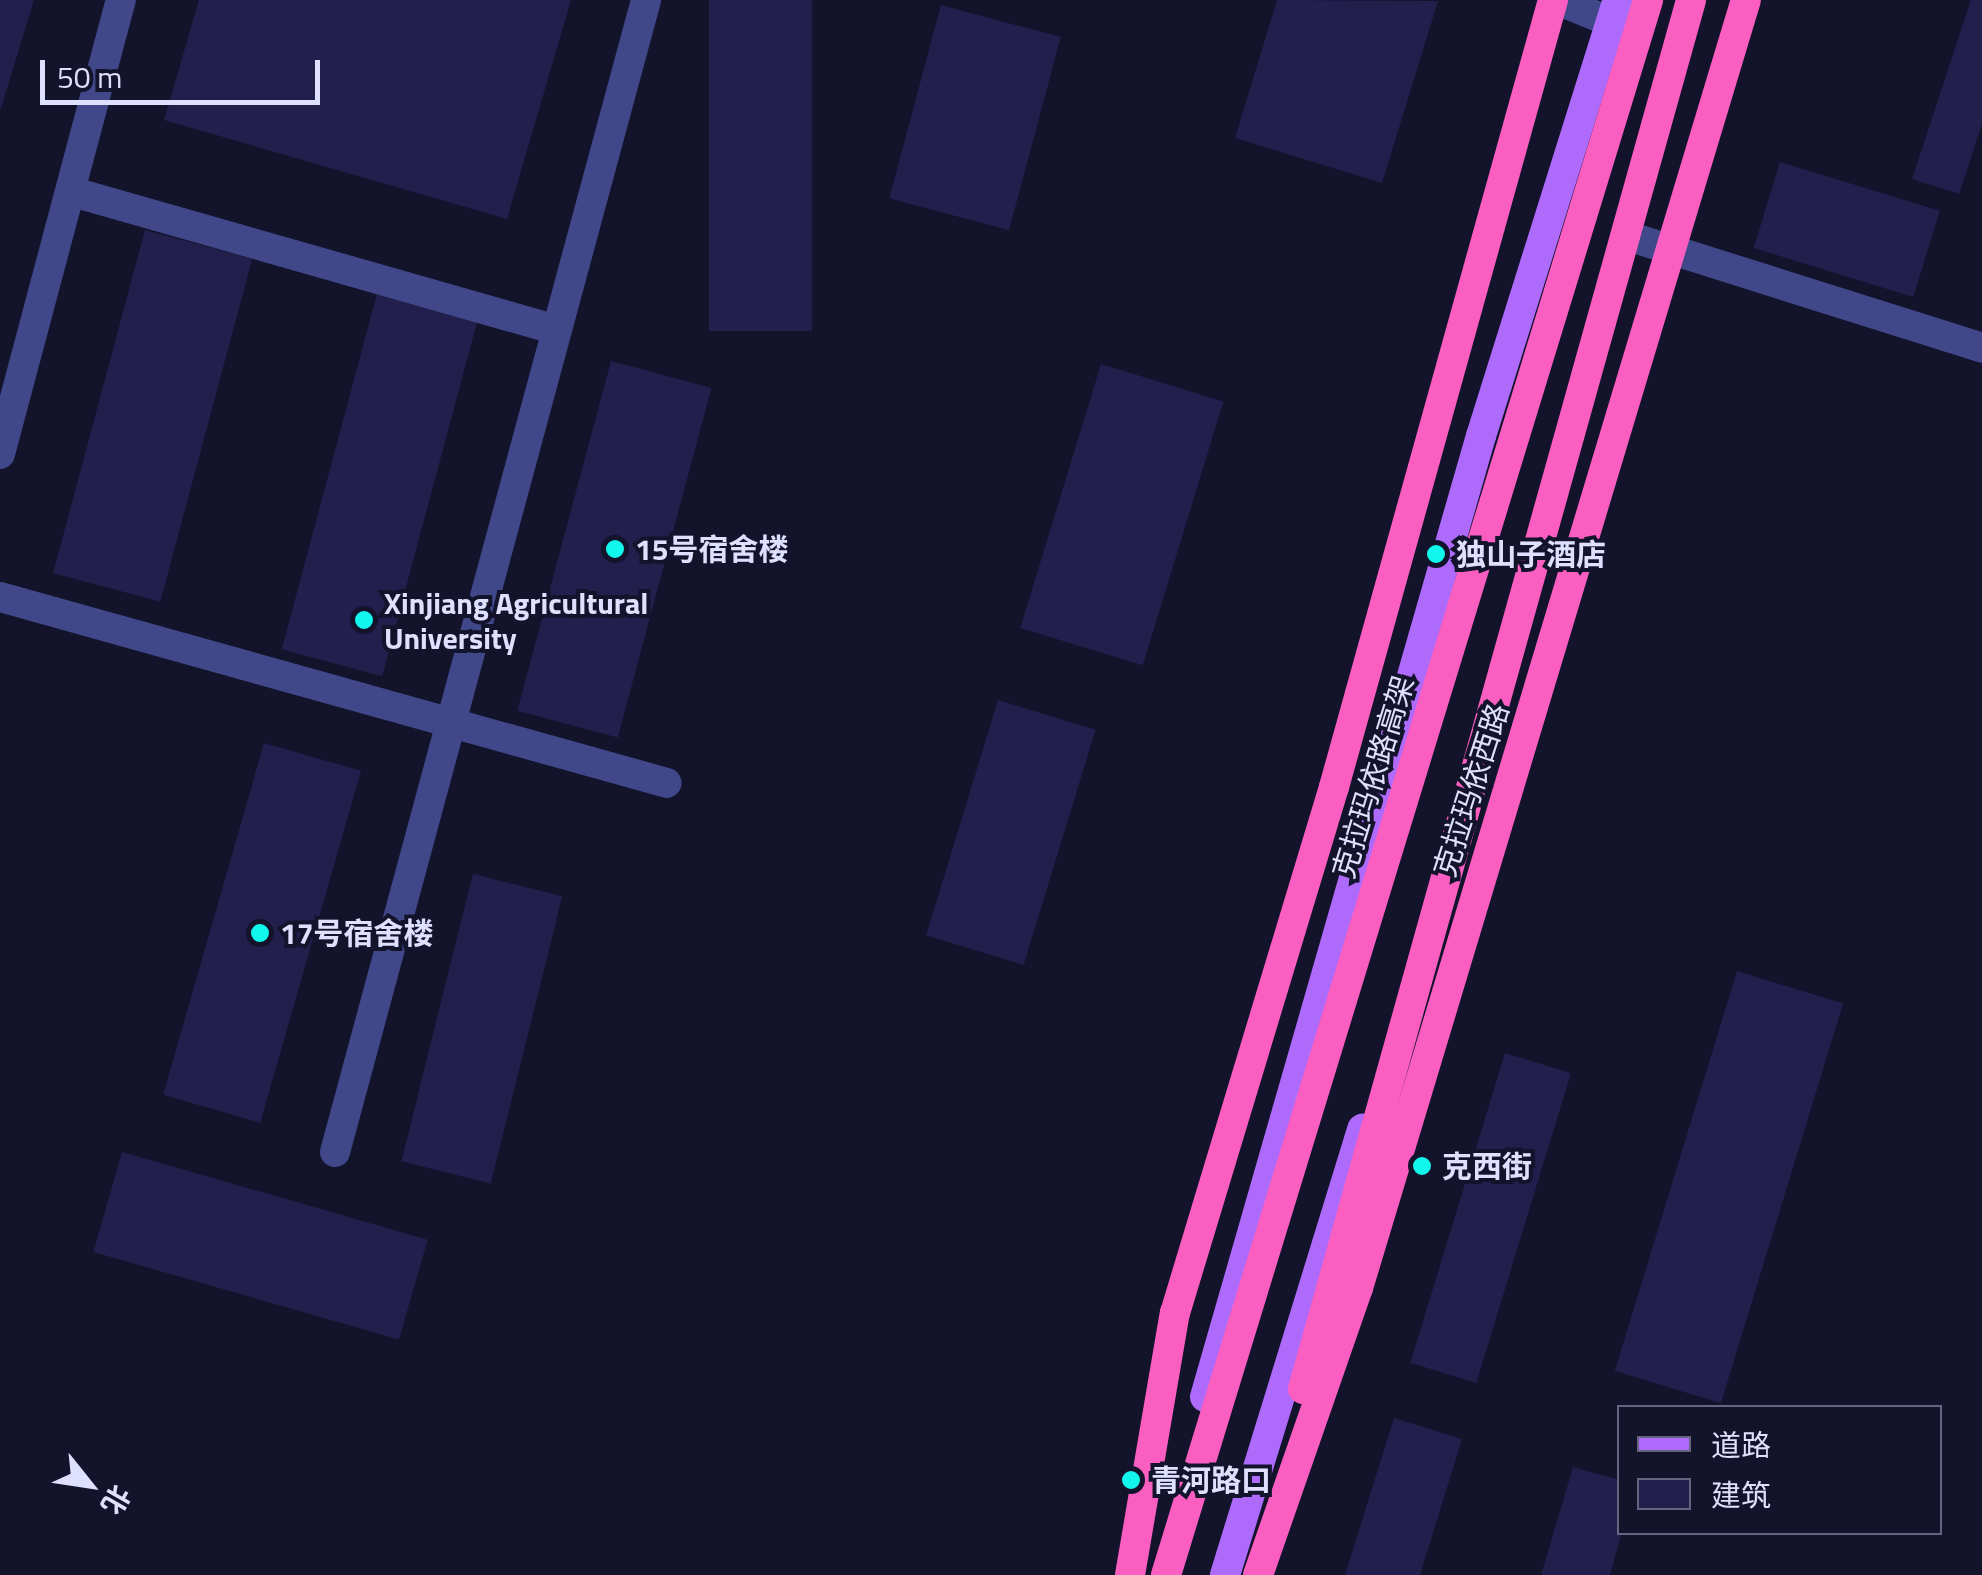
<!DOCTYPE html>
<meta charset="utf-8">
<style>
body{margin:0}
#map{position:relative;width:1982px;height:1575px;overflow:hidden;background:#13132c;font-family:"Titillium Web","Noto Sans SC",sans-serif}
div>[style]{position:absolute}
.building>*{inset:0;background:#221f4d;transform-origin:0 0}
.minor>*{height:30px;margin:-15px;padding:0 15px;transform-origin:15px;border-radius:15px;background:#404889}
.major>*{height:30px;margin:-15px;padding:0 15px;transform-origin:15px;border-radius:15px;background:#ae6afa}
.highway>*{height:30px;margin:-15px;padding:0 15px;transform-origin:15px;border-radius:15px;background:#fa5ec0}
.highway-bridge>*{height:30px;margin:-15px;padding:0 15px;transform-origin:15px;border-radius:15px;background:#fa5ec0}
.dots>*{width:28px;height:28px;translate:-50% -50%;box-sizing:border-box;border:5px solid #13132c;border-radius:50%}
span{translate:-50% -50%;white-space:nowrap;text-align:center;line-height:1.15;-webkit-text-stroke:8px #13132c;paint-order:stroke}
.poi-label{font-size:30px;color:#dfe0fe;font-weight:700}
.left{translate:0 -50%;text-align:left}
.street-label{font-size:30px;color:#dfe0fe}
.legend{position:absolute;left:1617px;top:1405px;width:325px;height:130px;box-sizing:border-box;background:#13132c;border:2px solid #656580;margin:0;padding:12px 18px;list-style:none;font-size:30px;color:#dfe0fe}
.legend li{display:flex;align-items:center;gap:20px;height:50px}
.legend b{width:50px;border:2px solid #656580}
.north{position:absolute;left:40px;top:1435px;width:100px;height:100px;-webkit-text-stroke:8px #13132c;paint-order:stroke;rotate:120deg;font-size:28px;font-weight:700;line-height:40px;text-align:center;color:#dfe0fe}
.north::after{content:'';display:block;margin:auto;width:35px;height:45px;background:#dfe0fe;clip-path:polygon(50% 0,100% 100%,50% 72%,0 100%)}
.scale{position:absolute;left:40px;top:60px;width:280px;height:45px;box-sizing:border-box;border:5px solid #dfe0fe;border-top:0;padding-left:12px;font-size:30px;line-height:35px;white-space:nowrap;color:#dfe0fe;-webkit-text-stroke:8px #13132c;paint-order:stroke}
</style>
<div id="map">
<div class="building">
<i style="clip-path:polygon(0 0,34px 0,1px 108px,0 108px)"></i>
<i style="clip-path:polygon(199px 0,571px 0,507px 219px,164px 120px)"></i>
<i style="left:709px;top:0;width:103px;height:331px"></i>
<i style="clip-path:polygon(1277px 0,1438px 1px,1382px 183px,1235px 138px)"></i>
<i style="clip-path:polygon(1971px 0,1982px 0,1982px 124px,1959px 194px,1912px 179px)"></i>
<i style="left:941px;top:5px;width:124px;height:200px;rotate:15deg"></i>
<i style="left:1780px;top:162px;width:167px;height:90px;rotate:17deg"></i>
<i style="left:145px;top:230px;width:111px;height:355px;rotate:15deg"></i>
<i style="left:378px;top:290px;width:104px;height:372px;rotate:15deg"></i>
<i style="left:611px;top:361px;width:104px;height:362px;rotate:15deg"></i>
<i style="left:1101px;top:364px;width:128px;height:276px;rotate:17deg"></i>
<i style="left:998px;top:700px;width:102px;height:246px;rotate:17deg"></i>
<i style="left:264px;top:743px;width:101px;height:366px;rotate:16deg"></i>
<i style="left:473px;top:874px;width:92px;height:296px;rotate:14deg"></i>
<i style="left:1737px;top:971px;width:111px;height:418px;rotate:17deg"></i>
<i style="left:1505px;top:1053px;width:69px;height:324px;rotate:17deg"></i>
<i style="left:122px;top:1152px;width:318px;height:104px;rotate:16deg"></i>
<i style="clip-path:polygon(1394px 1418px,1462px 1439px,1420px 1575px,1345px 1575px)"></i>
<i style="clip-path:polygon(1573px 1467px,1620px 1480px,1622px 1532px,1610px 1575px,1541px 1575px)"></i>
</div>
<div class="minor">
<i style="left:1557px;top:0;width:58px;rotate:22.2deg"></i>
<i style="left:73px;top:192px;width:503px;rotate:15.91deg"></i>
<i style="left:1634px;top:238px;width:365px;rotate:17.5deg"></i>
<i style="left:0;top:454px;width:470px;rotate:-75.1deg"></i>
<i style="left:0;top:597px;width:692px;rotate:15.58deg"></i>
<i style="left:335px;top:1152px;width:1193px;rotate:-74.89deg"></i>
</div>
<div class="major">
<i style="left:1205px;top:1397px;width:1000px;rotate:-73.98deg"></i>
<i style="left:1481px;top:436px;width:457px;rotate:-72.6deg"></i>
<i style="left:1225px;top:1575px;width:467px;rotate:-72.9deg"></i>
</div>
<div class="highway">
<i style="left:1130px;top:1575px;width:266px;rotate:-80.3deg"></i>
<i style="left:1175px;top:1313px;width:550px;rotate:-73.18deg"></i>
<i style="left:1334px;top:787px;width:817px;rotate:-74.45deg"></i>
<i style="left:1166px;top:1575px;width:1647px;rotate:-72.98deg"></i>
</div>
<div class="highway-bridge">
<i style="left:1303px;top:1389px;width:1442px;rotate:-74.39deg"></i>
<i style="left:1258px;top:1575px;width:304px;rotate:-70.8deg"></i>
<i style="left:1358px;top:1288px;width:1345px;rotate:-73.24deg"></i>
</div>
<div class="dots">
<i style="left:615px;top:549px;background:#12f7eb"></i>
<i style="left:1436px;top:554px;background:#12f7eb"></i>
<i style="left:364px;top:620px;background:#12f7eb"></i>
<i style="left:260px;top:933px;background:#12f7eb"></i>
<i style="left:1422px;top:1166px;background:#12f7eb"></i>
<i style="left:1131px;top:1480px;background:#12f7eb"></i>
</div>
<div class="poi-label">
<span class="left" style="left:635px;top:549px">15号宿舍楼</span>
<span class="left" style="left:1456px;top:554px">独山子酒店</span>
<span class="left" style="left:384px;top:620px">Xinjiang Agricultural<br>University</span>
<span class="left" style="left:280px;top:933px">17号宿舍楼</span>
<span class="left" style="left:1442px;top:1166px">克西街</span>
<span class="left" style="left:1151px;top:1480px">青河路口</span>
</div>
<div class="street-label">
<span style="left:1373px;top:777px;rotate:-73deg">克拉玛依路高架</span>
<span style="left:1471px;top:790px;rotate:-72deg">克拉玛依西路</span>
</div>
<ul class="legend">
<li><b style="height:12px;background:#ae6afa"></b>道路</li>
<li><b style="height:28px;background:#221f4d"></b>建筑</li>
</ul>
<div class="north">北</div>
<div class="scale">50 m</div>
</div>
